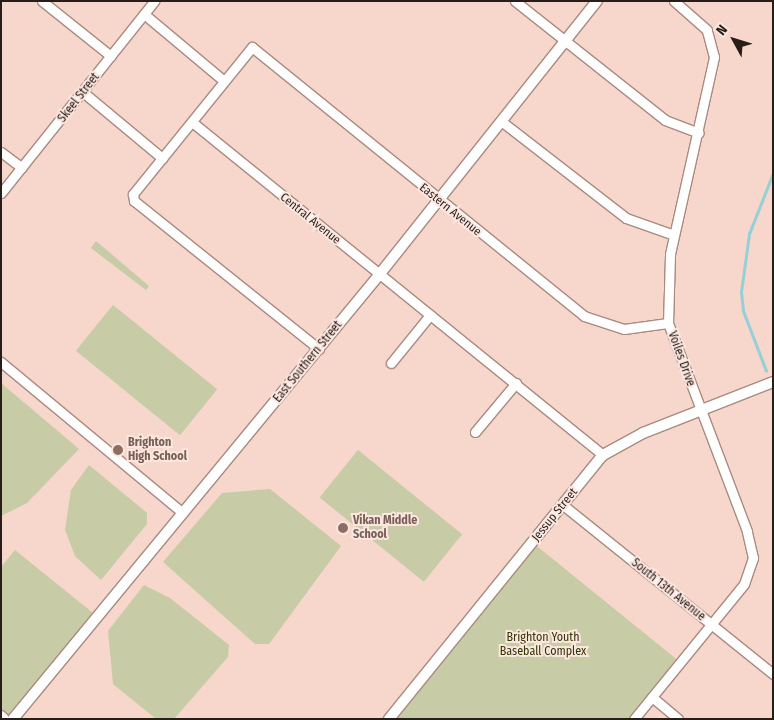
<!DOCTYPE html>
<style>
body{margin:0}
#map{position:relative;width:774px;height:720px;overflow:hidden;background:#f7d6cb;font-family:"Fira Sans Condensed",sans-serif}
div>[style]{position:absolute}
.green>*{inset:0;background:#c7cba6;transform-origin:0 0}
.stream>*{height:2.5px;margin:-1.25px;padding:0 1.25px;transform-origin:1.25px;border-radius:1.25px;background:#96cfd7}
.roads{filter:drop-shadow(1px 0 #a98b80) drop-shadow(-1px 0 #a98b80) drop-shadow(0 1px #a98b80) drop-shadow(0 -1px #a98b80)}
.minor>*{height:9px;margin:-4.5px;padding:0 4.5px;transform-origin:4.5px;border-radius:4.5px;background:#fff}
.tertiary>*{height:10px;margin:-5px;padding:0 5px;transform-origin:5px;border-radius:5px;background:#fff}
.dots>*{width:14px;height:14px;translate:-50% -50%;box-sizing:border-box;border:2px solid #fbe7e0;border-radius:50%}
span{translate:-50% -50%;white-space:nowrap;text-align:center;line-height:1.15;-webkit-text-stroke:4px #fbe7e0;paint-order:stroke}
.street-label{font-size:12px;color:#291d19}
.education-label{font-size:12px;color:#785e54;font-weight:700}
.left{translate:0 -50%;text-align:left}
.park-label{font-size:12px;color:#343600}
.frame{position:absolute;inset:0;border:2px solid #291d19;pointer-events:none}
.north{position:absolute;left:709px;top:15px;width:50px;height:50px;-webkit-text-stroke:4px #fbe7e0;paint-order:stroke;rotate:309deg;font-size:14px;font-weight:700;line-height:20px;text-align:center;color:#291d19}
.north::after{content:'';display:block;margin:auto;width:18px;height:22px;background:#291d19;clip-path:polygon(50% 0,100% 100%,50% 72%,0 100%)}
</style>
<div id="map">
<div class="green">
<i style="clip-path:polygon(96px 241px,149px 286px,146px 290px,91px 248px)"></i>
<i style="left:113px;top:305px;width:134px;height:59px;rotate:39deg"></i>
<i style="clip-path:polygon(1px 383px,79px 449px,27px 503px,1px 516px)"></i>
<i style="left:358px;top:450px;width:134px;height:61px;rotate:39deg"></i>
<i style="clip-path:polygon(89px 465px,147px 513px,147px 524px,101px 580px,75px 556px,65px 530px,71px 490px)"></i>
<i style="clip-path:polygon(270px 489px,341px 546px,269px 644px,255px 644px,163px 562px,222px 493px)"></i>
<i style="clip-path:polygon(533px 543px,680px 662px,634px 719px,389px 719px)"></i>
<i style="clip-path:polygon(15px 550px,98px 617px,13px 719px,1px 717px,1px 567px)"></i>
<i style="clip-path:polygon(144px 585px,170px 598px,229px 645px,228px 657px,174px 719px,156px 719px,113px 684px,108px 631px)"></i>
</div>
<div class="stream">
<i style="left:766px;top:371px;width:64px;rotate:-111deg"></i>
<i style="left:743px;top:311px;width:19px;rotate:-96deg"></i>
<i style="left:741px;top:292px;width:59px;rotate:-82.1deg"></i>
<i style="left:749px;top:234px;width:66px;rotate:-68.5deg"></i>
</div>
<div class="roads">
<div class="minor">
<i style="left:42px;top:1px;width:88px;rotate:38.6deg"></i>
<i style="left:515px;top:1px;width:191px;rotate:38.4deg"></i>
<i style="left:665px;top:120px;width:36px;rotate:21deg"></i>
<i style="left:144px;top:14px;width:104px;rotate:39.9deg"></i>
<i style="left:84px;top:93px;width:102px;rotate:39.8deg"></i>
<i style="left:501px;top:121px;width:158px;rotate:37.8deg"></i>
<i style="left:626px;top:218px;width:51px;rotate:19.5deg"></i>
<i style="left:192px;top:122px;width:529px;rotate:39.02deg"></i>
<i style="left:1px;top:152px;width:26px;rotate:37deg"></i>
<i style="left:1px;top:193px;width:246px;rotate:-51.4deg"></i>
<i style="left:319px;top:349px;width:237px;rotate:-141.3deg"></i>
<i style="left:134px;top:201px;width:7px;rotate:-98deg"></i>
<i style="left:133px;top:194px;width:189px;rotate:-51deg"></i>
<i style="left:252px;top:47px;width:427px;rotate:39deg"></i>
<i style="left:584px;top:316px;width:42px;rotate:18deg"></i>
<i style="left:624px;top:329px;width:44px;rotate:-7.8deg"></i>
<i style="left:1px;top:362px;width:236px;rotate:39.7deg"></i>
<i style="left:391px;top:363px;width:62px;rotate:-50.9deg"></i>
<i style="left:475px;top:432px;width:64px;rotate:-50.1deg"></i>
<i style="left:563px;top:505px;width:270px;rotate:38.8deg"></i>
<i style="left:652px;top:697px;width:34px;rotate:40deg"></i>
<i style="left:634px;top:719px;width:174px;rotate:-50.8deg"></i>
<i style="left:744px;top:584px;width:28px;rotate:-71deg"></i>
<i style="left:753px;top:558px;width:28px;rotate:-103deg"></i>
<i style="left:747px;top:531px;width:222px;rotate:-110.8deg"></i>
<i style="left:668px;top:323px;width:69px;rotate:-88.3deg"></i>
<i style="left:670px;top:254px;width:202px;rotate:-77.4deg"></i>
<i style="left:714px;top:57px;width:28px;rotate:-105deg"></i>
<i style="left:707px;top:30px;width:44px;rotate:-138.7deg"></i>
</div>
<div class="tertiary">
<i style="left:1px;top:716px;width:4px;rotate:45deg"></i>
<i style="left:13px;top:719px;width:575px;rotate:-50.5deg"></i>
<i style="left:379px;top:275px;width:350px;rotate:-51.5deg"></i>
<i style="left:389px;top:719px;width:340px;rotate:-51deg"></i>
<i style="left:603px;top:455px;width:46px;rotate:-28.8deg"></i>
<i style="left:643px;top:433px;width:140px;rotate:-21.4deg"></i>
</div>
</div>
<div class="dots">
<i style="left:118px;top:450px;background:#8d6e63"></i>
<i style="left:343px;top:528px;background:#8d6e63"></i>
</div>
<div class="street-label">
<span style="left:79px;top:98px;rotate:-52deg">Skeel Street</span>
<span style="left:450px;top:210px;rotate:39deg">Eastern Avenue</span>
<span style="left:310px;top:219px;rotate:39deg">Central Avenue</span>
<span style="left:681px;top:359px;rotate:70deg">Voiles Drive</span>
<span style="left:308px;top:362px;rotate:-51deg">East Southern Street</span>
<span style="left:555px;top:515px;rotate:-51deg">Jessup Street</span>
<span style="left:668px;top:590px;rotate:39deg">South 13th Avenue</span>
</div>
<div class="education-label">
<span class="left" style="left:128px;top:450px">Brighton<br>High School</span>
<span class="left" style="left:353px;top:528px">Vikan Middle<br>School</span>
</div>
<div class="park-label">
<span style="left:543px;top:645px">Brighton Youth<br>Baseball Complex</span>
</div>
<div class="frame"></div>
<div class="north">N</div>
</div>
